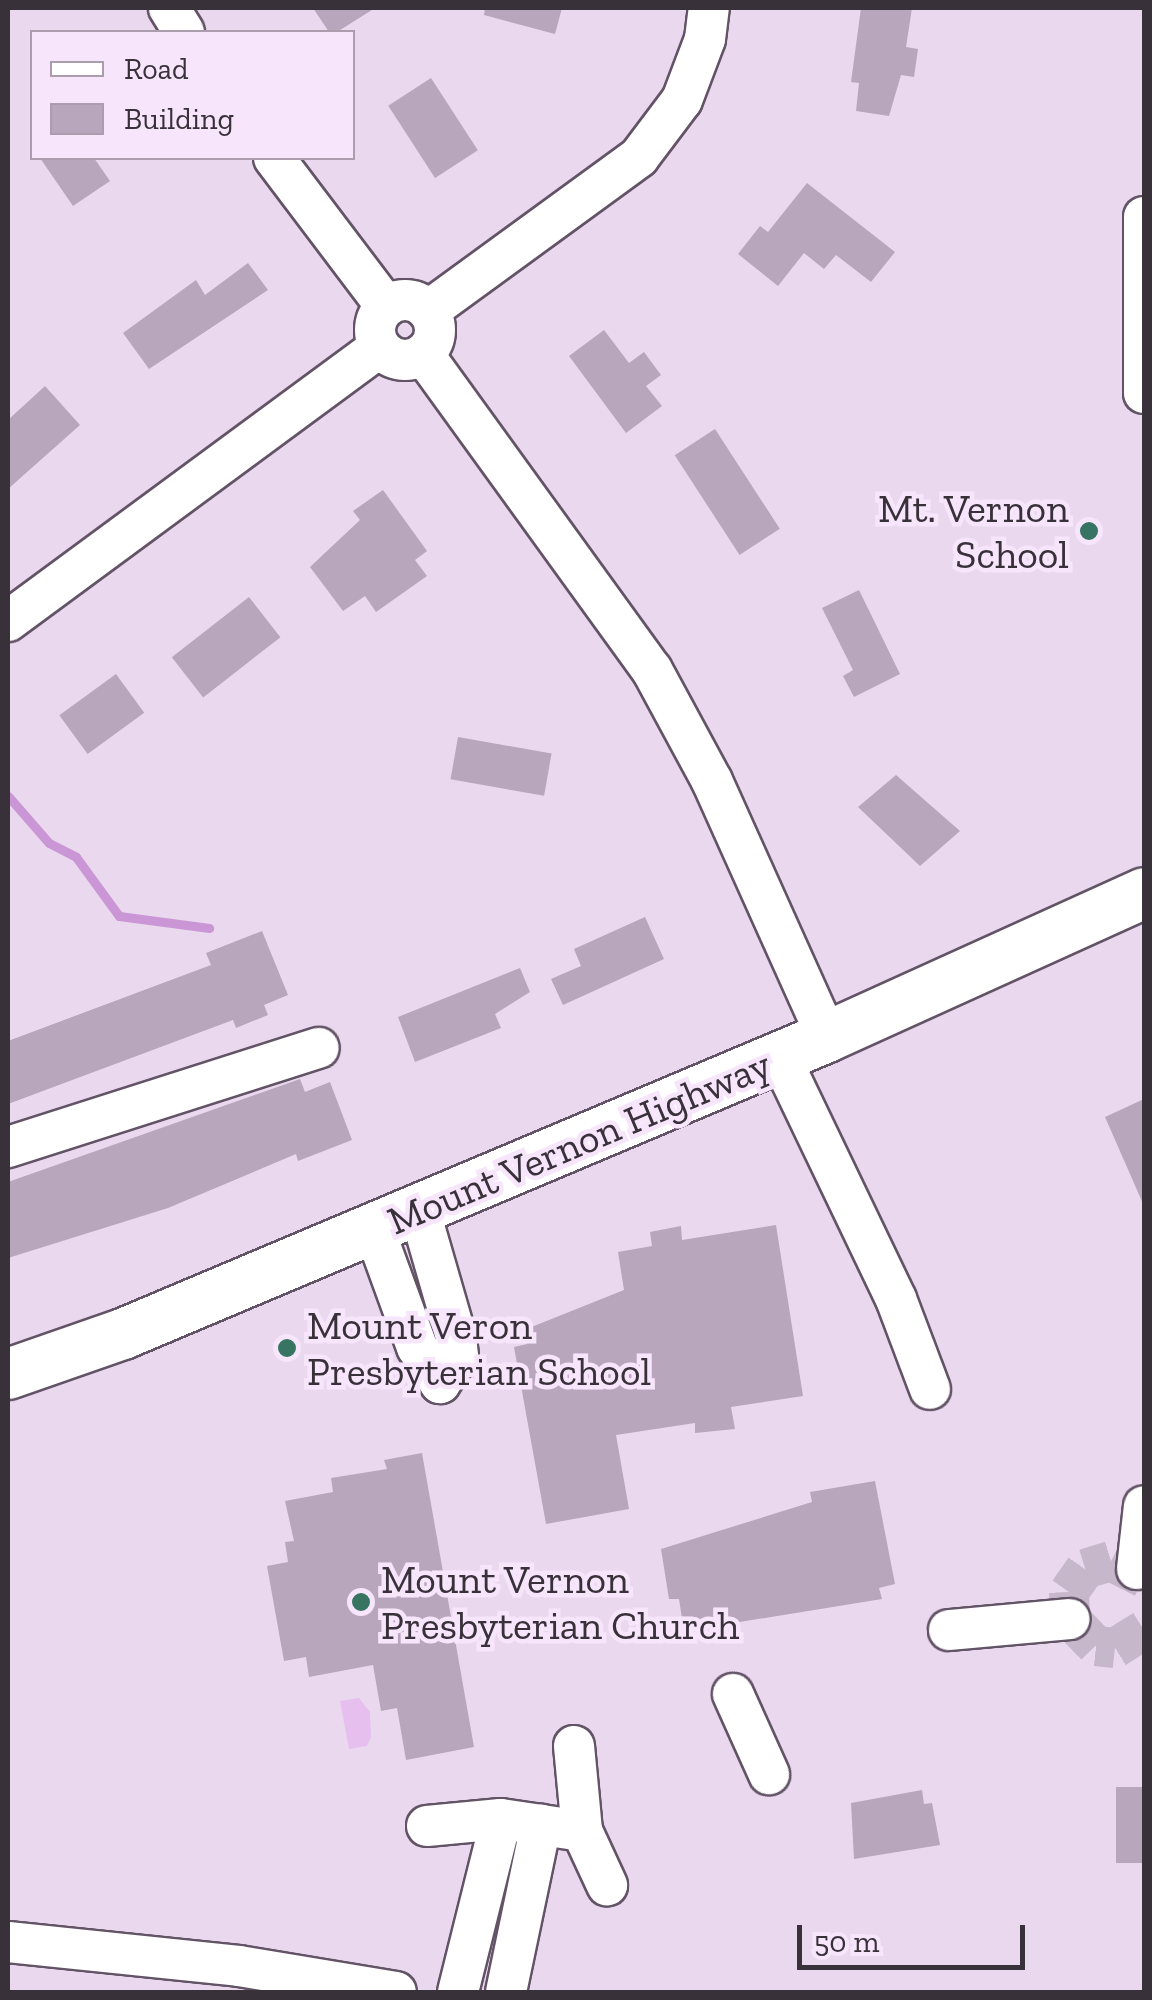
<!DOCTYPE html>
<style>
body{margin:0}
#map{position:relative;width:1152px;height:2000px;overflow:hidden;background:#ead8ee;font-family:"Zilla Slab",serif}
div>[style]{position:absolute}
.green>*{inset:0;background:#e6bfee}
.stream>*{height:9px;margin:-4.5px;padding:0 4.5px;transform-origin:4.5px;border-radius:4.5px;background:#cb96d5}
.building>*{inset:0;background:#b8a6bc;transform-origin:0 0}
.minor-tunnel>*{height:40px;margin-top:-20px;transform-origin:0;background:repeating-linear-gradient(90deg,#c6b7ca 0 40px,transparent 0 60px)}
.roads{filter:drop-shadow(2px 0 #635366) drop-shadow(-2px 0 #635366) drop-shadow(0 2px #635366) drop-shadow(0 -2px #635366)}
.minor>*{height:40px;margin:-20px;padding:0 20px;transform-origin:20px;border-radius:20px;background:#fff}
.minor>.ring{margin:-20px;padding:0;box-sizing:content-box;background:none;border:40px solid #fff;border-radius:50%}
.major>*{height:50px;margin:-25px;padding:0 25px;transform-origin:25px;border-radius:25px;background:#fff}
.dots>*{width:28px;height:28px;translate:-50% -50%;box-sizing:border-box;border:5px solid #f7e5fb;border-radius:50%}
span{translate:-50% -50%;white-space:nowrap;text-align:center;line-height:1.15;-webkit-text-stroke:9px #f7e5fb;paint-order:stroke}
.poi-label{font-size:40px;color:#38313a}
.right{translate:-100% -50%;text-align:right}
.left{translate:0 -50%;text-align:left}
.street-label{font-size:40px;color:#38313a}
.frame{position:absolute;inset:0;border:10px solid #38313a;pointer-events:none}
.legend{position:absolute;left:30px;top:30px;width:325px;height:130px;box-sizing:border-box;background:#f7e5fb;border:2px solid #ab9dae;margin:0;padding:12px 18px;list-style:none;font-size:30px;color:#38313a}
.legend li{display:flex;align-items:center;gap:20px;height:50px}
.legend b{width:50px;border:2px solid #ab9dae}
.scale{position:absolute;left:797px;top:1925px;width:228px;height:45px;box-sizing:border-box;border:5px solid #38313a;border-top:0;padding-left:12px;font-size:30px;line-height:35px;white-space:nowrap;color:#38313a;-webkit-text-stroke:8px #f7e5fb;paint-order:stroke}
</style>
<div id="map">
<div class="green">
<i style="clip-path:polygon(359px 1698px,370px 1712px,371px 1737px,367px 1746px,349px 1749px,340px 1701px)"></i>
</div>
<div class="stream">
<i style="left:8px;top:796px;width:62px;rotate:48.9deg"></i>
<i style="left:49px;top:843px;width:30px;rotate:27deg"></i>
<i style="left:76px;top:857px;width:73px;rotate:53.9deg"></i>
<i style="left:119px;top:916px;width:91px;rotate:7.6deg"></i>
</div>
<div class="building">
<i style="clip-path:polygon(313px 8px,375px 8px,337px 32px,329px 32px)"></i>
<i style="clip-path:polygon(485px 8px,562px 8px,555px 34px,484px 15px)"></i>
<i style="clip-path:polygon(861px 8px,912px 8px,906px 47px,918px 49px,914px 77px,901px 75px,889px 116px,856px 111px,859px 83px,851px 82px)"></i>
<i style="left:431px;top:78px;width:86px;height:51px;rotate:57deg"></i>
<i style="clip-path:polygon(40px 158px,94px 158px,110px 181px,73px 206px)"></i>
<i style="clip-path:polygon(807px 183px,895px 252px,871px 282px,836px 255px,824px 269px,804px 253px,778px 286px,738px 254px,760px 226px,768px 232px)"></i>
<i style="clip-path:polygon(248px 263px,268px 290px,149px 369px,123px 333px,196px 280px,205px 295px)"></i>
<i style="clip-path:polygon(604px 330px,629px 363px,644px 352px,661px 375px,646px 386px,662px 406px,626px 433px,569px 356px)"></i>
<i style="clip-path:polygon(45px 386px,80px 425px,8px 489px,8px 420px)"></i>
<i style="left:715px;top:429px;width:119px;height:48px;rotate:57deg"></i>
<i style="clip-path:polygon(383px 490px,427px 551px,415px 560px,427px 576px,376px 612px,365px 596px,343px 611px,310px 567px,360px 520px,353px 511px)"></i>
<i style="clip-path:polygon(859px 590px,900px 674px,854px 697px,843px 676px,853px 670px,822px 608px)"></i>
<i style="left:249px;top:597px;width:51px;height:98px;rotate:52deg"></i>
<i style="left:116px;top:674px;width:48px;height:70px;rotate:54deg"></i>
<i style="left:458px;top:737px;width:95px;height:43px;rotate:10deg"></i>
<i style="clip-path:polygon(896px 775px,960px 831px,920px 866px,858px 807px)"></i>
<i style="clip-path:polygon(645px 917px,664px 959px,563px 1005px,551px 979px,581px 966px,574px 949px)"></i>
<i style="clip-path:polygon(262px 931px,288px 995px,264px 1005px,268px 1015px,236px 1028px,233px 1020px,8px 1104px,8px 1041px,211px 965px,206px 953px)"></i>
<i style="clip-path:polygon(520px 968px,530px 992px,495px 1014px,501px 1028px,415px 1062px,398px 1017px)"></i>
<i style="clip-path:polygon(300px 1079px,305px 1092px,330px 1082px,352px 1140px,298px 1161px,296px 1154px,168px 1208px,8px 1258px,8px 1182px)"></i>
<i style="clip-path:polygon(1144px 1099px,1144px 1206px,1105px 1117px)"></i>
<i style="clip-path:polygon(776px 1225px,803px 1396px,731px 1407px,735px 1429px,695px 1433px,695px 1423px,616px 1435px,629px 1509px,546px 1524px,514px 1347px,527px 1344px,524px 1330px,624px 1290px,618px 1252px,652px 1246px,650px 1232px,681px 1226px,682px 1240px)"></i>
<i style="clip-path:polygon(422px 1453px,474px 1747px,406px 1760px,397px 1708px,381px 1711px,373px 1665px,309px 1677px,306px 1657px,284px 1661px,267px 1566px,288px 1562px,285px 1542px,294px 1541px,285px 1501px,333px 1492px,331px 1478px,387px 1469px,384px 1460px)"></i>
<i style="clip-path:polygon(875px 1481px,895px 1584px,879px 1588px,882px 1599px,684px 1631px,679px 1599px,669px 1599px,661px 1549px,812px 1502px,810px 1492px)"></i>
<i style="left:1116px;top:1787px;width:28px;height:76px"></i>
<i style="clip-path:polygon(922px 1790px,924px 1804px,932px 1803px,940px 1845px,854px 1859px,851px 1803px)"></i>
</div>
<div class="minor-tunnel">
<i style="left:1144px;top:1578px;width:37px;rotate:-153deg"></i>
<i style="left:1111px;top:1561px;width:27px;rotate:163deg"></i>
<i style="left:1085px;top:1569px;width:28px;rotate:125deg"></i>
<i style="left:1069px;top:1592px;width:27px;rotate:88deg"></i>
<i style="left:1070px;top:1619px;width:37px;rotate:46deg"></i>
<i style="left:1096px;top:1646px;width:19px;rotate:6deg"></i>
<i style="left:1115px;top:1648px;width:34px;rotate:-32deg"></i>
</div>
<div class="roads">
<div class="minor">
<i style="left:169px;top:8px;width:28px;rotate:58deg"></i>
<i style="left:274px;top:158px;width:186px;rotate:52.9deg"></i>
<i style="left:1144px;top:217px;width:176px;rotate:90deg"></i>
<i class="ring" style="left:375px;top:300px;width:20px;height:20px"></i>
<i style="left:428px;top:311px;width:261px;rotate:-36.1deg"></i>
<i style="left:639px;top:157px;width:71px;rotate:-53deg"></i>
<i style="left:682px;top:100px;width:65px;rotate:-69.3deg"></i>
<i style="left:705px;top:39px;width:31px;rotate:-83deg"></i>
<i style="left:423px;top:354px;width:390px;rotate:54.1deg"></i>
<i style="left:652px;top:670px;width:126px;rotate:61.6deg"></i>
<i style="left:712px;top:781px;width:281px;rotate:65.8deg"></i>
<i style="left:8px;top:621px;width:461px;rotate:-36.4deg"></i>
<i style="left:780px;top:1057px;width:268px;rotate:64.4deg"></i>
<i style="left:896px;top:1299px;width:96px;rotate:69.3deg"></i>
<i style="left:8px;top:1147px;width:326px;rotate:-17.7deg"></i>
<i style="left:374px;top:1229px;width:126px;rotate:70deg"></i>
<i style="left:417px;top:1347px;width:43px;rotate:57.4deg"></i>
<i style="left:440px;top:1383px;width:32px;rotate:-56deg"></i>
<i style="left:458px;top:1356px;width:19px;rotate:-96deg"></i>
<i style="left:456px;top:1337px;width:133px;rotate:-106.1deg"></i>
<i style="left:1137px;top:1569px;width:63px;rotate:-83.7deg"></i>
<i style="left:949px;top:1630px;width:121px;rotate:-5.2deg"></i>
<i style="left:733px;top:1694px;width:88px;rotate:65.8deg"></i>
<i style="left:574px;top:1746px;width:85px;rotate:84.6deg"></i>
<i style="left:582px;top:1831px;width:60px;rotate:65.2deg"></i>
<i style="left:427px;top:1826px;width:74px;rotate:-5.4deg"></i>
<i style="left:501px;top:1819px;width:82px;rotate:8.4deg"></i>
<i style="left:8px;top:1942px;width:232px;rotate:5.9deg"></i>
<i style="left:239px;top:1966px;width:159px;rotate:9.4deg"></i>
<i style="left:458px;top:1992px;width:178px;rotate:-76deg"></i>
<i style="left:506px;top:1992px;width:171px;rotate:-78.2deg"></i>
</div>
<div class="major">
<i style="left:8px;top:1374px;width:122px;rotate:-19.2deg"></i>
<i style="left:123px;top:1334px;width:764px;rotate:-22.87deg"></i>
<i style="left:827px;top:1037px;width:348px;rotate:-24.4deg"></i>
</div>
</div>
<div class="dots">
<i style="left:1089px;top:531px;background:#377562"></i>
<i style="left:287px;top:1348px;background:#377562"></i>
<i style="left:361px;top:1602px;background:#377562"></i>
</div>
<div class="poi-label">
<span class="right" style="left:1069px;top:531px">Mt. Vernon<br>School</span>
<span class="left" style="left:307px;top:1348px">Mount Veron<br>Presbyterian School</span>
<span class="left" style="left:381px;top:1602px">Mount Vernon<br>Presbyterian Church</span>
</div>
<div class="street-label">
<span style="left:579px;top:1142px;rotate:-23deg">Mount Vernon Highway</span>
</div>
<div class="frame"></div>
<ul class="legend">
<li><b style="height:12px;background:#fff"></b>Road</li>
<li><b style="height:28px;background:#b8a6bc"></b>Building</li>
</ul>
<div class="scale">50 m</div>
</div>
